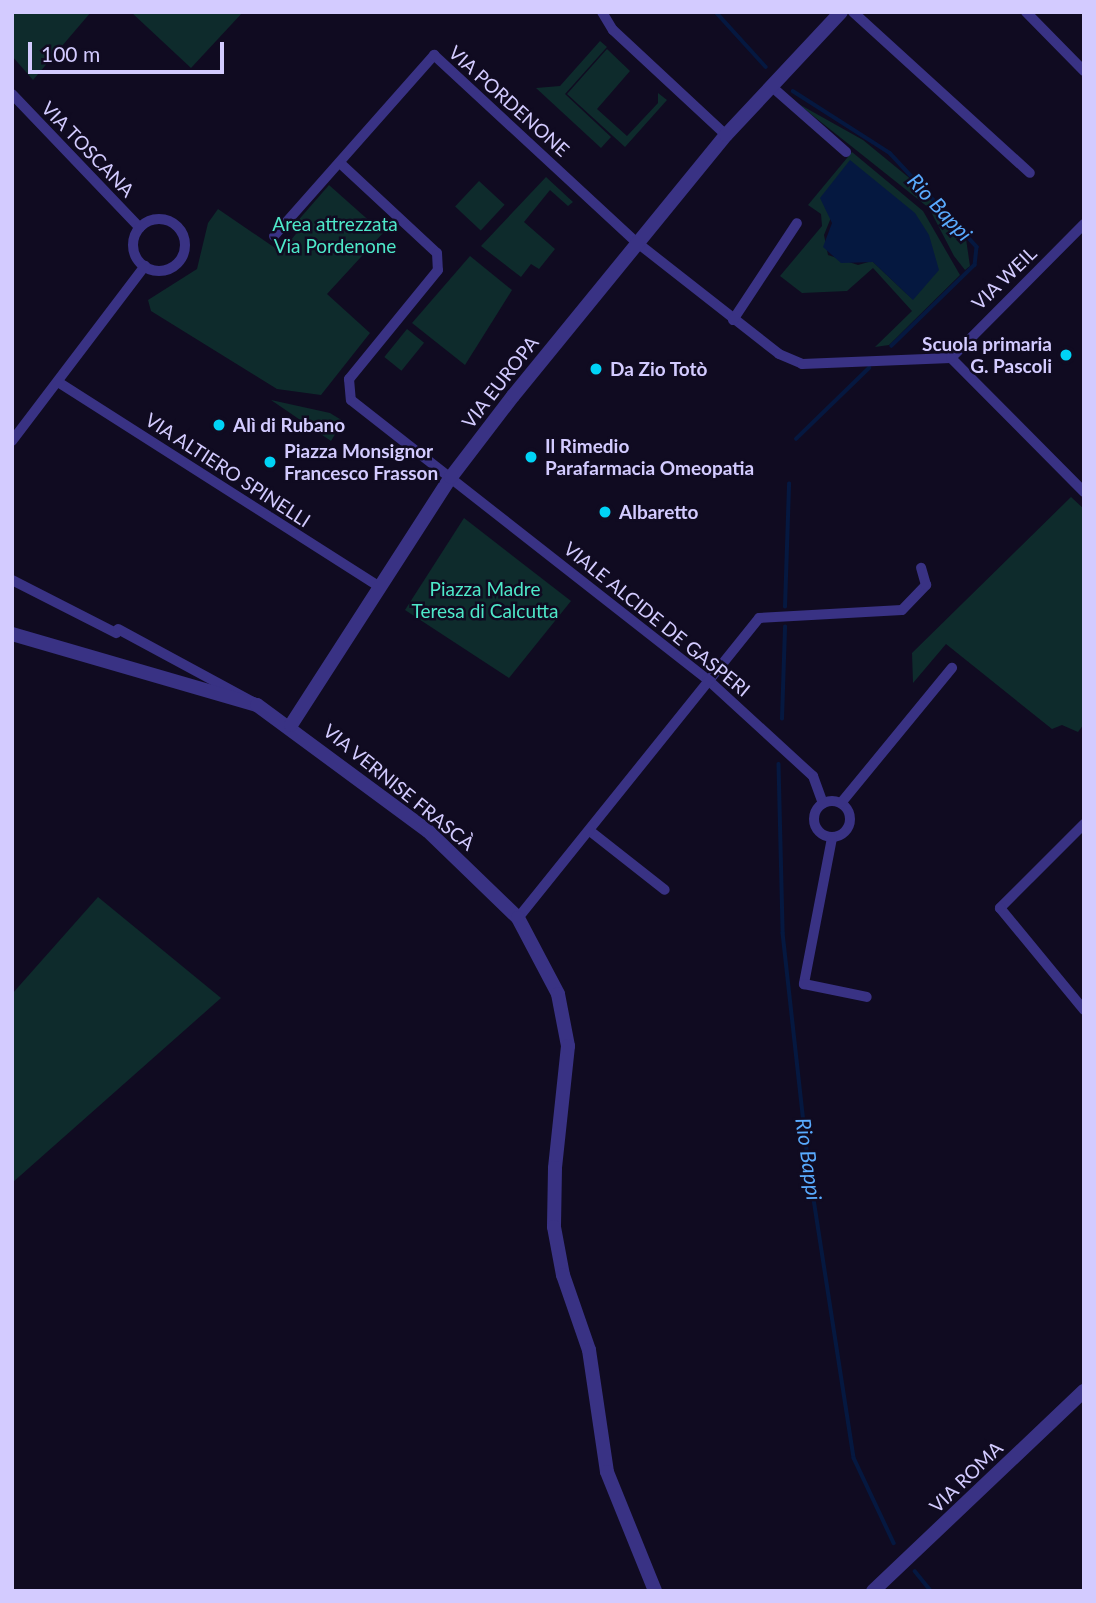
<!DOCTYPE html>
<meta charset="utf-8">
<style>
body{margin:0}
#map{position:relative;width:1096px;height:1603px;overflow:hidden;background:#100b21;font-family:Lato,sans-serif}
div>[style]{position:absolute}
.green>*{inset:0;background:#0e2b2c;transform-origin:0 0}
.water>*{inset:0;background:#051840}
.stream>*{height:3.5px;margin:-1.75px;padding:0 1.75px;transform-origin:1.75px;border-radius:1.75px;background:#051840}
.minor>*{height:10px;margin:-5px;padding:0 5px;transform-origin:5px;border-radius:5px;background:#393284}
.minor>.ring{margin:-5px;padding:0;box-sizing:content-box;background:none;border:10px solid #393284;border-radius:50%}
.tertiary>*{height:14px;margin:-7px;padding:0 7px;transform-origin:7px;border-radius:7px;background:#393284}
.dots>*{width:19px;height:19px;translate:-50% -50%;box-sizing:border-box;border:4px solid #100b21;border-radius:50%}
span{translate:-50% -50%;white-space:nowrap;text-align:center;line-height:1.15;-webkit-text-stroke:5px #100b21;paint-order:stroke}
.street-label{font-size:19px;color:#d3cbff}
.park-label{font-size:19px;color:#4ee8c9}
.poi-label{font-size:19px;color:#d3cbff;font-weight:700}
.right{translate:-100% -50%;text-align:right}
.left{translate:0 -50%;text-align:left}
.water-label{font-size:21px;color:#59abff;font-style:italic}
.frame{position:absolute;inset:0;border:14px solid #d3cbff;pointer-events:none}
.scale{position:absolute;left:28px;top:42px;width:196px;height:32px;box-sizing:border-box;border:4px solid #d3cbff;border-top:0;padding-left:9px;font-size:21px;line-height:24px;white-space:nowrap;color:#d3cbff;-webkit-text-stroke:5px #100b21;paint-order:stroke}
</style>
<div id="map">
<div class="green">
<i style="clip-path:polygon(12px 12px,91px 12px,33px 80px,12px 56px)"></i>
<i style="clip-path:polygon(131px 12px,243px 12px,191px 68px)"></i>
<i style="clip-path:polygon(600px 41px,607px 47px,565px 94px,611px 137px,601px 148px,536px 88px,560px 86px)"></i>
<i style="clip-path:polygon(607px 49px,630px 71px,597px 109px,627px 136px,658px 103px,658px 93px,667px 100px,625px 147px,567px 94px)"></i>
<i style="clip-path:polygon(797px 103px,863px 140px,913px 181px,966px 239px,970px 266px,965px 270px,954px 256px,929px 208px)"></i>
<i style="clip-path:polygon(evenodd,852px 152px,923px 211px,960px 275px,889px 345px,875px 347px,912px 311px,873px 268px,847px 291px,802px 293px,780px 276px,822px 226px,821px 214px,808px 205px,852px 152px,832px 215px,912px 299px,872px 261px,858px 265px,828px 255px,824px 235px,832px 215px)"></i>
<i style="clip-path:polygon(546px 177px,573px 202px,568px 206px,550px 190px,524px 222px,555px 249px,539px 269px,531px 264px,521px 277px,481px 246px)"></i>
<i style="left:479px;top:181px;width:35px;height:35px;rotate:43deg"></i>
<i style="clip-path:polygon(329px 185px,383px 233px,327px 294px,370px 333px,321px 395px,277px 389px,151px 311px,148px 300px,197px 269px,208px 223px,218px 209px,281px 252px,300px 229px,295px 224px)"></i>
<i style="clip-path:polygon(470px 256px,512px 290px,465px 365px,412px 323px)"></i>
<i style="left:407px;top:329px;width:22px;height:36px;rotate:39deg"></i>
<i style="clip-path:polygon(271px 400px,330px 413px,343px 421px,331px 441px)"></i>
<i style="clip-path:polygon(1071px 497px,1084px 509px,1084px 724px,1078px 732px,1062px 725px,1052px 729px,946px 644px,913px 683px,912px 653px)"></i>
<i style="clip-path:polygon(464px 518px,571px 601px,509px 678px,405px 610px)"></i>
<i style="clip-path:polygon(98px 897px,221px 998px,12px 1183px,12px 994px)"></i>
</div>
<div class="water">
<i style="clip-path:polygon(850px 160px,915px 213px,929px 235px,939px 270px,913px 300px,873px 262px,841px 263px,823px 247px,832px 223px,820px 198px)"></i>
</div>
<div class="stream">
<i style="left:716px;top:12px;width:74px;rotate:47.7deg"></i>
<i style="left:793px;top:91px;width:115px;rotate:32.6deg"></i>
<i style="left:890px;top:153px;width:128px;rotate:47.2deg"></i>
<i style="left:977px;top:247px;width:18px;rotate:96deg"></i>
<i style="left:975px;top:265px;width:116px;rotate:135.7deg"></i>
<i style="left:796px;top:439px;width:102px;rotate:-44.2deg"></i>
<i style="left:785px;top:607px;width:123px;rotate:-88.1deg"></i>
<i style="left:782px;top:719px;width:92px;rotate:-88.1deg"></i>
<i style="left:779px;top:764px;width:169px;rotate:88.6deg"></i>
<i style="left:783px;top:933px;width:235px;rotate:83.7deg"></i>
<i style="left:809px;top:1167px;width:294px;rotate:81.2deg"></i>
<i style="left:854px;top:1458px;width:94px;rotate:64.8deg"></i>
<i style="left:915px;top:1571px;width:26px;rotate:51deg"></i>
</div>
<div class="minor">
<i style="left:602px;top:12px;width:21px;rotate:59deg"></i>
<i style="left:613px;top:30px;width:154px;rotate:42.9deg"></i>
<i style="left:853px;top:12px;width:239px;rotate:42.3deg"></i>
<i style="left:1026px;top:12px;width:83px;rotate:45.5deg"></i>
<i style="left:771px;top:86px;width:100px;rotate:41.3deg"></i>
<i style="left:12px;top:94px;width:185px;rotate:46.3deg"></i>
<i style="left:340px;top:163px;width:132px;rotate:42.9deg"></i>
<i style="left:437px;top:253px;width:17px;rotate:87deg"></i>
<i style="left:438px;top:270px;width:141px;rotate:129.2deg"></i>
<i style="left:349px;top:379px;width:21px;rotate:85deg"></i>
<i style="left:351px;top:400px;width:452px;rotate:38.1deg"></i>
<i style="left:707px;top:679px;width:144px;rotate:42.5deg"></i>
<i style="left:813px;top:776px;width:29px;rotate:70deg"></i>
<i class="ring" style="left:133px;top:219px;width:42px;height:42px"></i>
<i style="left:274px;top:236px;width:242px;rotate:-48.5deg"></i>
<i style="left:434px;top:55px;width:274px;rotate:42.8deg"></i>
<i style="left:635px;top:241px;width:183px;rotate:38.1deg"></i>
<i style="left:779px;top:354px;width:25px;rotate:23deg"></i>
<i style="left:802px;top:364px;width:149px;rotate:-2.3deg"></i>
<i style="left:951px;top:358px;width:189px;rotate:45.2deg"></i>
<i style="left:733px;top:320px;width:116px;rotate:-56.6deg"></i>
<i style="left:951px;top:358px;width:189px;rotate:-45.2deg"></i>
<i style="left:58px;top:382px;width:382px;rotate:32.5deg"></i>
<i style="left:12px;top:441px;width:220px;rotate:-52.8deg"></i>
<i style="left:12px;top:580px;width:117px;rotate:27deg"></i>
<i style="left:118px;top:629px;width:156px;rotate:28.4deg"></i>
<i class="ring" style="left:814px;top:801px;width:26px;height:26px"></i>
<i style="left:841px;top:803px;width:175px;rotate:-50.6deg"></i>
<i style="left:1084px;top:824px;width:119px;rotate:135deg"></i>
<i style="left:1000px;top:908px;width:132px;rotate:50.5deg"></i>
<i style="left:590px;top:831px;width:95px;rotate:38.2deg"></i>
<i style="left:832px;top:838px;width:149px;rotate:100.9deg"></i>
<i style="left:804px;top:984px;width:64px;rotate:11.7deg"></i>
<i style="left:518px;top:918px;width:385px;rotate:-51.2deg"></i>
<i style="left:759px;top:618px;width:143px;rotate:-3.2deg"></i>
<i style="left:902px;top:610px;width:35px;rotate:-46deg"></i>
<i style="left:926px;top:585px;width:18px;rotate:-106deg"></i>
</div>
<div class="tertiary">
<i style="left:12px;top:634px;width:255px;rotate:16.2deg"></i>
<i style="left:257px;top:705px;width:212px;rotate:36.4deg"></i>
<i style="left:428px;top:831px;width:125px;rotate:44deg"></i>
<i style="left:518px;top:918px;width:86px;rotate:62.2deg"></i>
<i style="left:558px;top:994px;width:53px;rotate:79.1deg"></i>
<i style="left:568px;top:1046px;width:123px;rotate:96.1deg"></i>
<i style="left:555px;top:1168px;width:59px;rotate:91deg"></i>
<i style="left:554px;top:1227px;width:49px;rotate:79.4deg"></i>
<i style="left:563px;top:1275px;width:79px;rotate:70.9deg"></i>
<i style="left:589px;top:1350px;width:123px;rotate:81.6deg"></i>
<i style="left:607px;top:1472px;width:128px;rotate:68deg"></i>
<i style="left:291px;top:725px;width:295px;rotate:-57.2deg"></i>
<i style="left:451px;top:477px;width:102px;rotate:-52.6deg"></i>
<i style="left:513px;top:396px;width:337px;rotate:-50.8deg"></i>
<i style="left:726px;top:135px;width:168px;rotate:-46.9deg"></i>
<i style="left:873px;top:1591px;width:291px;rotate:-43.5deg"></i>
</div>
<div class="dots">
<i style="left:1066px;top:355px;background:#00d3f6"></i>
<i style="left:596px;top:369px;background:#00d3f6"></i>
<i style="left:219px;top:425px;background:#00d3f6"></i>
<i style="left:531px;top:457px;background:#00d3f6"></i>
<i style="left:270px;top:462px;background:#00d3f6"></i>
<i style="left:605px;top:512px;background:#00d3f6"></i>
</div>
<div class="street-label">
<span style="left:509px;top:101px;rotate:42deg">VIA PORDENONE</span>
<span style="left:88px;top:149px;rotate:46deg">VIA TOSCANA</span>
<span style="left:1004px;top:278px;rotate:-44deg">VIA WEIL</span>
<span style="left:500px;top:382px;rotate:-52deg">VIA EUROPA</span>
<span style="left:228px;top:470px;rotate:33deg">VIA ALTIERO SPINELLI</span>
<span style="left:657px;top:619px;rotate:39deg">VIALE ALCIDE DE GASPERI</span>
<span style="left:399px;top:787px;rotate:39deg">VIA VERNISE FRASCÀ</span>
<span style="left:966px;top:1477px;rotate:-44deg">VIA ROMA</span>
</div>
<div class="park-label">
<span style="left:335px;top:235px">Area attrezzata<br>Via Pordenone</span>
<span style="left:485px;top:600px">Piazza Madre<br>Teresa di Calcutta</span>
</div>
<div class="poi-label">
<span class="right" style="left:1052px;top:355px">Scuola primaria<br>G. Pascoli</span>
<span class="left" style="left:610px;top:369px">Da Zio Totò</span>
<span class="left" style="left:233px;top:425px">Alì di Rubano</span>
<span class="left" style="left:545px;top:457px">Il Rimedio<br>Parafarmacia Omeopatia</span>
<span class="left" style="left:284px;top:462px">Piazza Monsignor<br>Francesco Frasson</span>
<span class="left" style="left:619px;top:512px">Albaretto</span>
</div>
<div class="water-label">
<span style="left:940px;top:207px;rotate:47deg">Rio Bappi</span>
<span style="left:809px;top:1159px;rotate:82deg">Rio Bappi</span>
</div>
<div class="frame"></div>
<div class="scale">100 m</div>
</div>
